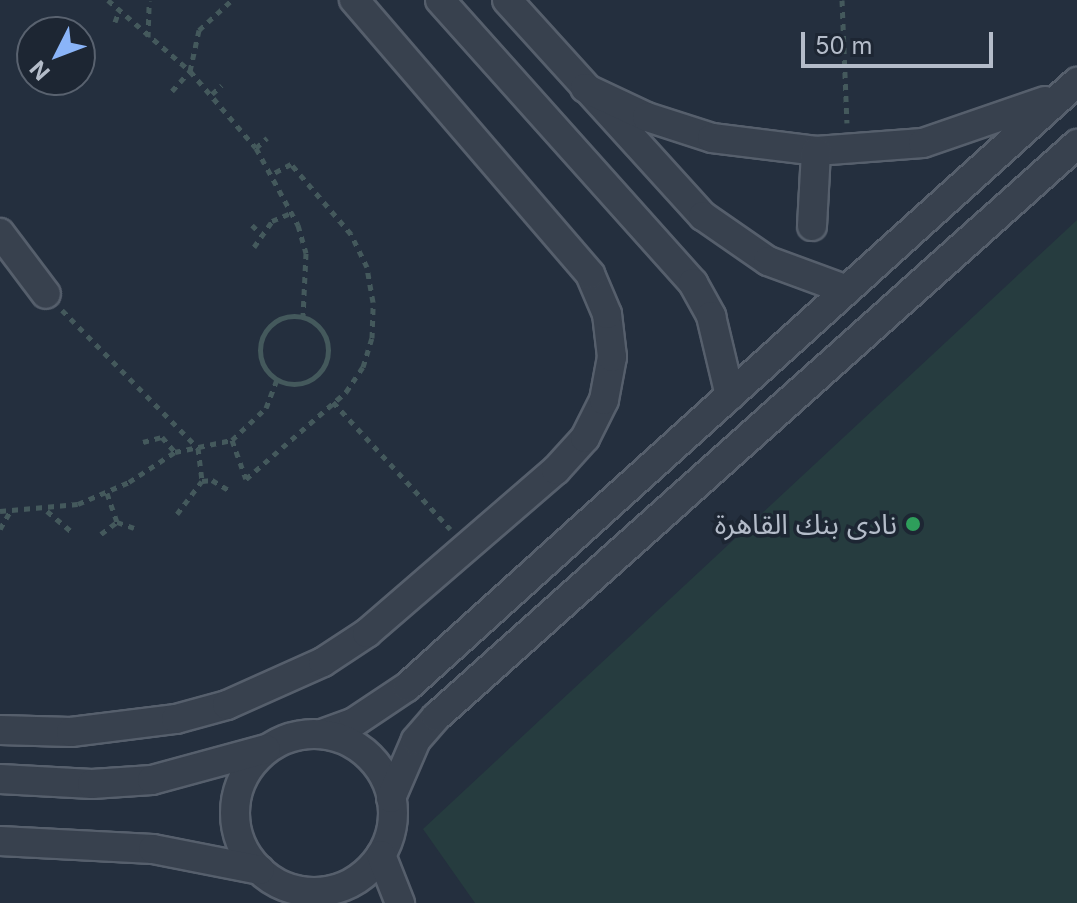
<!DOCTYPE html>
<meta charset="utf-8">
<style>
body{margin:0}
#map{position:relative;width:1077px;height:903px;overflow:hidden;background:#242f3e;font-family:Inter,"Noto Sans Arabic",sans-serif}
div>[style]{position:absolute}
.green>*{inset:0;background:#263c3f}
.path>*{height:5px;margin-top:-2.5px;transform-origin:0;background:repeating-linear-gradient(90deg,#44595c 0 6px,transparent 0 12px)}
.path>.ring{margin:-2.5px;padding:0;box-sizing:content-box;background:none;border:5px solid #44595c;border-radius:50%}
.roads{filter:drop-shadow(2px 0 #565f6c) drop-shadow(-2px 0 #565f6c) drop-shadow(0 2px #565f6c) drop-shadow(0 -2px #565f6c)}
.minor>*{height:28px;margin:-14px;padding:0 14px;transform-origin:14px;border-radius:14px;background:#38414e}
.minor>.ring{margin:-14px;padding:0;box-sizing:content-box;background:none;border:28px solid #38414e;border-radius:50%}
.dots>*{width:22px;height:22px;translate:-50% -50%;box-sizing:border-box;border:4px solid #1d2633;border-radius:50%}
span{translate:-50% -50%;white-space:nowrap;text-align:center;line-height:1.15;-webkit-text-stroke:7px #1d2633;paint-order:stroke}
.poi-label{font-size:28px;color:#b4bcc9}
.right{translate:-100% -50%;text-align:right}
.north{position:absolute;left:16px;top:16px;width:80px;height:80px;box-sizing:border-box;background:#1d2633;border:2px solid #59626f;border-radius:50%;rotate:228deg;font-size:22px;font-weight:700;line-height:32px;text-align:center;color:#b4bcc9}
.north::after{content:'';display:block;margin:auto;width:28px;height:36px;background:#8ab4f8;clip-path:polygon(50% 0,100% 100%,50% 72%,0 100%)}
.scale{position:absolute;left:801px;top:32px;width:192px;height:36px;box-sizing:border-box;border:4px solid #b4bcc9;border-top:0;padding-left:10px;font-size:24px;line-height:28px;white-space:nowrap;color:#b4bcc9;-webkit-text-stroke:6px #1d2633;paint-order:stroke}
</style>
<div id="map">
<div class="green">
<i style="clip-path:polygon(1077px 220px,1077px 903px,475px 903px,423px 829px)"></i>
</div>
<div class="path">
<i style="left:108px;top:0;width:108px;rotate:40.9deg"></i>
<i style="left:190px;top:71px;width:101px;rotate:49.4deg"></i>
<i style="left:256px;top:148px;width:88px;rotate:61.4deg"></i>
<i style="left:298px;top:225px;width:29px;rotate:74deg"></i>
<i style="left:306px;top:253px;width:64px;rotate:92.7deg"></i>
<i style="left:842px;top:0;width:123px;rotate:87.7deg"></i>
<i style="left:115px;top:22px;width:12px;rotate:-70deg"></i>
<i style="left:148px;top:37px;width:36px;rotate:-88deg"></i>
<i style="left:172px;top:91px;width:27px;rotate:-48deg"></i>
<i style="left:190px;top:71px;width:42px;rotate:-77.6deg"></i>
<i style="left:199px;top:30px;width:45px;rotate:-42.3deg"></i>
<i style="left:212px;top:94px;width:13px;rotate:-42deg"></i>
<i style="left:256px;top:148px;width:15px;rotate:-42deg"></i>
<i style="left:252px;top:225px;width:14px;rotate:45deg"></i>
<i style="left:254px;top:247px;width:32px;rotate:-55deg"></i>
<i style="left:272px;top:221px;width:21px;rotate:-23deg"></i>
<i style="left:62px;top:310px;width:194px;rotate:45.4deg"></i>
<i style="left:198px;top:448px;width:33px;rotate:83deg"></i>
<i class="ring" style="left:260px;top:316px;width:63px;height:63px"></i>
<i style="left:333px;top:402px;width:173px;rotate:47.3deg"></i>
<i style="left:232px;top:440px;width:41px;rotate:70.3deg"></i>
<i style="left:246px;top:479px;width:133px;rotate:-41deg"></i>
<i style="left:346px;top:392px;width:30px;rotate:-56deg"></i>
<i style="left:363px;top:367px;width:30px;rotate:-73deg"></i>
<i style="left:372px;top:338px;width:36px;rotate:-88deg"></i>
<i style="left:373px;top:302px;width:36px;rotate:-100deg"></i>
<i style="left:367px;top:267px;width:37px;rotate:-116deg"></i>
<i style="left:351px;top:234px;width:92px;rotate:-130.6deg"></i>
<i style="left:291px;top:164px;width:21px;rotate:152deg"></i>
<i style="left:143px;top:442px;width:20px;rotate:-15deg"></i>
<i style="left:162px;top:437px;width:20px;rotate:49deg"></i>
<i style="left:107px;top:493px;width:31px;rotate:71deg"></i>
<i style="left:0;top:511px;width:78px;rotate:-5.1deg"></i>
<i style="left:78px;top:504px;width:56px;rotate:-23.3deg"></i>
<i style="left:129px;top:482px;width:55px;rotate:-33.1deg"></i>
<i style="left:175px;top:452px;width:58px;rotate:-11.9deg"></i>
<i style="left:232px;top:440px;width:47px;rotate:-43.3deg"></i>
<i style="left:266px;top:408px;width:31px;rotate:-69deg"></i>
<i style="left:47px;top:511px;width:33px;rotate:40deg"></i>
<i style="left:177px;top:514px;width:41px;rotate:-52.9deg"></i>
<i style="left:202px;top:481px;width:10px;rotate:-6deg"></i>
<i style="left:212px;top:480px;width:21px;rotate:31deg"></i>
<i style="left:0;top:529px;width:20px;rotate:-60deg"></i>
<i style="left:101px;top:534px;width:20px;rotate:-37deg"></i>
<i style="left:117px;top:522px;width:18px;rotate:19deg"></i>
</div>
<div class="roads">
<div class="minor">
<i style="left:440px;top:0;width:380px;rotate:48.2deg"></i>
<i style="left:693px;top:283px;width:38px;rotate:61deg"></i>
<i style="left:711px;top:316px;width:82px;rotate:76.6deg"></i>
<i style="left:507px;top:0;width:292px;rotate:47.8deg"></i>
<i style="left:703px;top:216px;width:79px;rotate:34.7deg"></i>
<i style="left:768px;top:261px;width:84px;rotate:20.2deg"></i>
<i style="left:585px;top:88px;width:68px;rotate:25.1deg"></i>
<i style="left:647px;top:117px;width:68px;rotate:17.9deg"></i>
<i style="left:712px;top:138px;width:105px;rotate:7.1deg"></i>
<i style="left:816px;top:151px;width:107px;rotate:-4.3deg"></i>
<i style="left:923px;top:143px;width:129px;rotate:-19deg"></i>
<i style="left:812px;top:226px;width:75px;rotate:-86.9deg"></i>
<i style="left:0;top:233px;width:76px;rotate:53deg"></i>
<i style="left:0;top:730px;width:71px;rotate:1.6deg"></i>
<i style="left:71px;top:732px;width:106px;rotate:-7.1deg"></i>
<i style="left:176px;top:719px;width:53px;rotate:-15.4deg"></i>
<i style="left:227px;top:705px;width:105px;rotate:-24.1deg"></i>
<i style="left:323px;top:662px;width:53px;rotate:-33.4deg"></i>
<i style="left:367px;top:633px;width:250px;rotate:-40.8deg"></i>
<i style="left:556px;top:470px;width:43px;rotate:-47.8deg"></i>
<i style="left:585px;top:438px;width:42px;rotate:-63.4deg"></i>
<i style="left:604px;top:400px;width:44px;rotate:-79.5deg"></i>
<i style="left:612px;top:357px;width:43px;rotate:-96.6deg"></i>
<i style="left:607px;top:314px;width:43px;rotate:-113deg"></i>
<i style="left:590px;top:274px;width:362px;rotate:-130.7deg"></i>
<i style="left:322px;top:734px;width:33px;rotate:-20deg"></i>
<i style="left:353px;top:723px;width:65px;rotate:-33.7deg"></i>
<i style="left:407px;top:687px;width:903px;rotate:-42.08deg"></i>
<i class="ring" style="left:235px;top:734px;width:130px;height:130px"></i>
<i style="left:0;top:779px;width:92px;rotate:3.1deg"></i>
<i style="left:92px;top:784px;width:60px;rotate:-3.8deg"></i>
<i style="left:152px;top:780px;width:118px;rotate:-15.2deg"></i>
<i style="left:391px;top:798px;width:63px;rotate:-66.7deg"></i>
<i style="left:416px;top:740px;width:30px;rotate:-49deg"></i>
<i style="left:436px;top:717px;width:860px;rotate:-41.79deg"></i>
<i style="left:0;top:841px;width:153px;rotate:3deg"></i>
<i style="left:153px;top:849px;width:109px;rotate:11.1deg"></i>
<i style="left:381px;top:855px;width:52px;rotate:68.4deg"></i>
</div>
</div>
<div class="dots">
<i style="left:913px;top:524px;background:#2e9e5b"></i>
</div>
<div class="poi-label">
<span class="right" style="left:897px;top:524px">نادى بنك القاهرة</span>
</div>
<div class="north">N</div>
<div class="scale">50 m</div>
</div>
